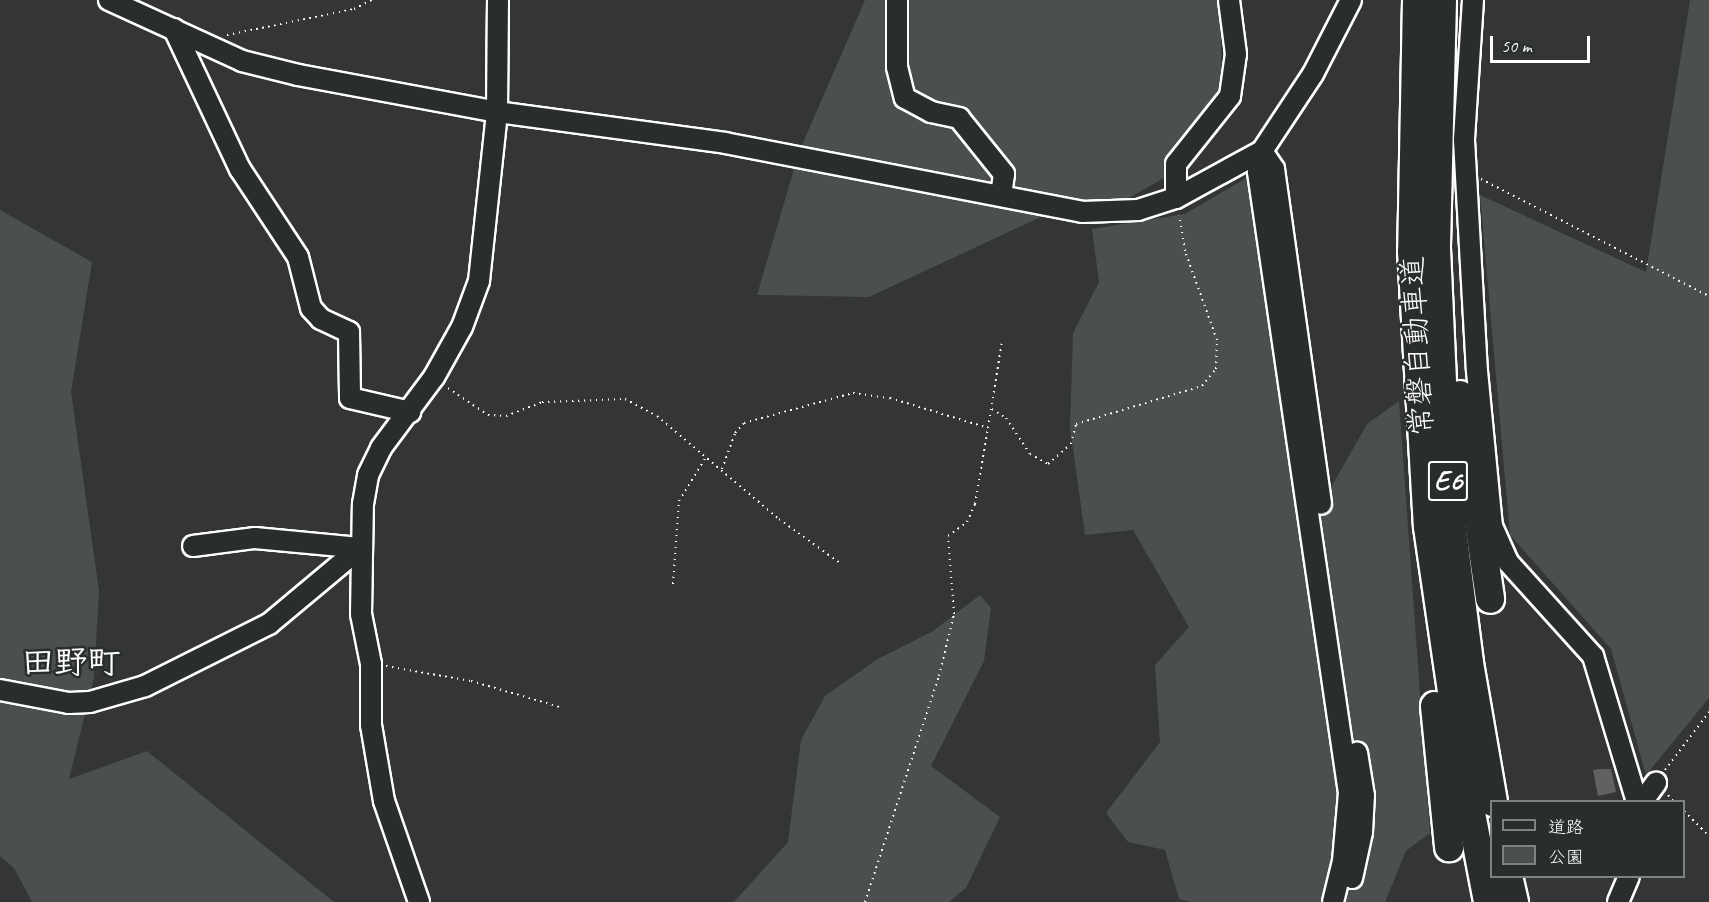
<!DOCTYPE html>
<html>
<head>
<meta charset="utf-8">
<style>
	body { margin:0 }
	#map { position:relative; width:1709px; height:902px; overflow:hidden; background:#333536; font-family:Caveat,"Klee One",sans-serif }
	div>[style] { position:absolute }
	.green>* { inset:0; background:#4c4f50 }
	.building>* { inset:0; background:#5f6162 }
	.path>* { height:2px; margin-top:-1px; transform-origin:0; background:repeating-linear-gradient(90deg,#fff 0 1.5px,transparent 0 6px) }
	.roads { filter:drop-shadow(2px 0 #fff) drop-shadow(-2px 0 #fff) drop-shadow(0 2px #fff) drop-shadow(0 -2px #fff) }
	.minor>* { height:20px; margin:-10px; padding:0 10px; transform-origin:10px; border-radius:10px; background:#2a2d2e }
	.highway>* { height:28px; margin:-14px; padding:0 14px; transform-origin:14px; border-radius:14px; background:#2a2d2e }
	span { translate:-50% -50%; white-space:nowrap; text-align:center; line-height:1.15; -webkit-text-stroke:5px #2a2d2e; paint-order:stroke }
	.shield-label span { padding:2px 4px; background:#2a2d2e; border:2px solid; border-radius:4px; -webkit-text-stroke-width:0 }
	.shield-label { font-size:28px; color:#fff; font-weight:700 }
	.street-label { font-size:30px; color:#fff }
	.quarter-label { font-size:33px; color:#fff; font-weight:700 }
	.legend { position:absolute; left:1490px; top:800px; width:195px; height:78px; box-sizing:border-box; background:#2a2d2e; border:2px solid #7f8182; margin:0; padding:8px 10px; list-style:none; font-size:18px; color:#fff }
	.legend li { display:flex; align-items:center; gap:12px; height:30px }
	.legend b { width:30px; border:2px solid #7f8182 }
	.scale { position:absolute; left:1490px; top:36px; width:100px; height:27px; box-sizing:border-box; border:3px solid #fff; border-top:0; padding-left:8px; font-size:18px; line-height:21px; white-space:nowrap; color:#fff; -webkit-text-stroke:4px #2a2d2e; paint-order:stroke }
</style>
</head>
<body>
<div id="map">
	<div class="green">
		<i style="clip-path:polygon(865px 0,1220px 0,1222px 91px,1166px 163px,1164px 178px,1129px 198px,1073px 202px,869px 297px,757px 295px,799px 152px)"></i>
		<i style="clip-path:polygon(1690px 0,1709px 0,1709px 698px,1646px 775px,1611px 649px,1510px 535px,1480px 195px,1646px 272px)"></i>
		<i style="clip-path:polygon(1248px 177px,1303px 500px,1329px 491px,1367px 424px,1399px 401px,1430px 833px,1406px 851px,1385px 902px,1191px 902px,1179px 899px,1165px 850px,1128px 842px,1106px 813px,1160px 742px,1155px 665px,1189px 627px,1133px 530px,1085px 535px,1070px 427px,1073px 333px,1099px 282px,1092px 229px,1185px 214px)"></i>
		<i style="clip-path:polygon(0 210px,92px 262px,71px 392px,99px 591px,94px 677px,69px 779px,147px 751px,334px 902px,32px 902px,14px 868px,0 856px)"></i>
		<i style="clip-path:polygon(980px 595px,991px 608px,984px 661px,931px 766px,1000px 817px,966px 888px,949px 902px,734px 902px,788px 842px,801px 740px,825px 696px,876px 660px,933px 631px)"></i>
	</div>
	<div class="building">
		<i style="clip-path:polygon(1599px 769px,1611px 769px,1616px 792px,1598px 796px,1593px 770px)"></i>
	</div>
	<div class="path">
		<i style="left:227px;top:35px;width:130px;rotate:-11.6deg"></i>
		<i style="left:354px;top:9px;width:20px;rotate:-27deg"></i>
		<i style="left:1481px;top:179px;width:256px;rotate:27.2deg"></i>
		<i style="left:448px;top:388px;width:48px;rotate:34deg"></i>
		<i style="left:488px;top:415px;width:18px;rotate:3deg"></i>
		<i style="left:506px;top:416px;width:39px;rotate:-21deg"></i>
		<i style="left:542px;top:402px;width:83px;rotate:-2.1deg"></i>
		<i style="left:625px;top:399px;width:36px;rotate:28deg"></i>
		<i style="left:657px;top:416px;width:160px;rotate:40.2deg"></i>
		<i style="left:779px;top:519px;width:75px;rotate:35.8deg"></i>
		<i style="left:992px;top:409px;width:17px;rotate:33deg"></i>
		<i style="left:1006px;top:418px;width:43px;rotate:56.3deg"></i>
		<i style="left:1030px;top:454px;width:21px;rotate:29deg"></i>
		<i style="left:1048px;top:464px;width:30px;rotate:-41deg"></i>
		<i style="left:1071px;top:444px;width:21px;rotate:-76deg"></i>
		<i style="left:1076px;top:424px;width:132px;rotate:-16.8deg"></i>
		<i style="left:1202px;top:386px;width:22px;rotate:-51deg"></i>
		<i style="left:1216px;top:369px;width:29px;rotate:-88deg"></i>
		<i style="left:1217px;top:340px;width:95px;rotate:-109.8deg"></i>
		<i style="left:1185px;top:251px;width:36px;rotate:-99deg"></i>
		<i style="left:722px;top:469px;width:38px;rotate:-70deg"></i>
		<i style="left:735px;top:433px;width:13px;rotate:-48deg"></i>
		<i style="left:744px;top:423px;width:113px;rotate:-15.4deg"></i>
		<i style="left:853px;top:393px;width:37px;rotate:8deg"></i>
		<i style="left:890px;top:398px;width:102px;rotate:17deg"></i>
		<i style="left:988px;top:428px;width:87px;rotate:-80.8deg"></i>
		<i style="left:673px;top:584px;width:83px;rotate:-85.9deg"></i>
		<i style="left:679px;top:501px;width:52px;rotate:-58.5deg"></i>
		<i style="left:386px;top:666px;width:86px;rotate:10deg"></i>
		<i style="left:471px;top:681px;width:93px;rotate:16.3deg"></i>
		<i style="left:1665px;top:770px;width:73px;rotate:-52.8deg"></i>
		<i style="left:1668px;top:795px;width:9px;rotate:49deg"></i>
		<i style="left:1684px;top:811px;width:35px;rotate:45deg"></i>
		<i style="left:865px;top:902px;width:238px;rotate:-71.9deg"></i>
		<i style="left:939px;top:676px;width:64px;rotate:-76.4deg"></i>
		<i style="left:954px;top:614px;width:78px;rotate:-94.4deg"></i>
		<i style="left:948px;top:536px;width:24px;rotate:-36deg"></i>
		<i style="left:967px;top:522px;width:20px;rotate:-66deg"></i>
		<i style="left:975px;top:504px;width:77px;rotate:-80.3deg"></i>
	</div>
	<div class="roads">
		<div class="minor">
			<i style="left:109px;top:0;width:146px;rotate:24.6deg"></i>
			<i style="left:242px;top:61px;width:58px;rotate:14deg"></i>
			<i style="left:298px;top:75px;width:202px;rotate:10.5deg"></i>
			<i style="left:497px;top:112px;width:230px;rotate:7.7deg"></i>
			<i style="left:725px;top:143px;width:364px;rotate:10.9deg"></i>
			<i style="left:1082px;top:212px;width:56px;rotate:-2deg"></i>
			<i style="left:1138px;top:210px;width:40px;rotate:-18deg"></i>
			<i style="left:1176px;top:198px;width:98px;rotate:-28.7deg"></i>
			<i style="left:897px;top:0;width:67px;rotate:90deg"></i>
			<i style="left:897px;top:67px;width:32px;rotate:76deg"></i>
			<i style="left:905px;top:98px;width:30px;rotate:28deg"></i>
			<i style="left:931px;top:112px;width:29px;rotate:12deg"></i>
			<i style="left:959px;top:118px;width:72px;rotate:51.2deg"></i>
			<i style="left:1004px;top:174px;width:21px;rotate:98deg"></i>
			<i style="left:1473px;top:0;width:140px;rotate:93.7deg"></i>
			<i style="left:1464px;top:140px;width:231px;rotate:86.8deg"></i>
			<i style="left:1477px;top:371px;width:156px;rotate:84.5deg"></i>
			<i style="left:1492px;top:526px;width:39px;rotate:66deg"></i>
			<i style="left:1508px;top:562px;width:127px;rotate:47.9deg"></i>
			<i style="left:1593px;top:656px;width:152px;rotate:73.2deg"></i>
			<i style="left:174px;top:29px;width:155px;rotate:64.8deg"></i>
			<i style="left:240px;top:169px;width:105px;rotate:56.6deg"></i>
			<i style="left:298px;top:257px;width:53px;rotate:75.7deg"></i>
			<i style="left:311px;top:308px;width:15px;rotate:48deg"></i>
			<i style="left:321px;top:319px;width:31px;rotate:25deg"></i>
			<i style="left:349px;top:332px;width:66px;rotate:89.1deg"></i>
			<i style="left:350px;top:398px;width:62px;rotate:13.1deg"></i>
			<i style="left:1262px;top:151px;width:22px;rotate:56deg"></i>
			<i style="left:1274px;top:169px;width:338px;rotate:82deg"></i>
			<i style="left:1176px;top:198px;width:34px;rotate:-90deg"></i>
			<i style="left:1176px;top:164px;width:87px;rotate:-51.5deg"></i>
			<i style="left:1230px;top:96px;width:42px;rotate:-81.9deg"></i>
			<i style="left:1236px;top:54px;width:54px;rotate:-97.4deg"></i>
			<i style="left:193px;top:546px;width:63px;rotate:-7.4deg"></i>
			<i style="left:255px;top:538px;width:105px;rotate:5.4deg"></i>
			<i style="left:0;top:690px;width:70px;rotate:10.7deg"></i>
			<i style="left:69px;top:703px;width:21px;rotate:-3deg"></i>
			<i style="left:90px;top:702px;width:57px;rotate:-16.2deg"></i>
			<i style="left:145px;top:686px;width:139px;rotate:-26.6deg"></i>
			<i style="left:269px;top:624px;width:119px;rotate:-39.9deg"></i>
			<i style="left:1642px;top:802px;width:24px;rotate:-54deg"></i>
			<i style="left:1352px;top:878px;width:47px;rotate:-77.7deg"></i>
			<i style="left:1362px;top:832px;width:36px;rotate:-87deg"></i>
			<i style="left:1364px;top:796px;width:44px;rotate:-99.2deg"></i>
			<i style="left:419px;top:902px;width:107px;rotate:-109.1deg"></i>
			<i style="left:384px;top:801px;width:77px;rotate:-99.7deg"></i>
			<i style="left:371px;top:725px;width:61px;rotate:-90deg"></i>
			<i style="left:371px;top:664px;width:51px;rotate:-101.3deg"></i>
			<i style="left:361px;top:614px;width:110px;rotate:-89deg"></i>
			<i style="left:363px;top:504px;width:29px;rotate:-80deg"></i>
			<i style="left:368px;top:475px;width:30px;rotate:-64deg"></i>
			<i style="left:381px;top:448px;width:89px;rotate:-53.3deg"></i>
			<i style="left:434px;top:377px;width:57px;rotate:-60.8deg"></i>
			<i style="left:462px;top:327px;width:49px;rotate:-69.7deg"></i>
			<i style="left:479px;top:281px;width:170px;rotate:-83.9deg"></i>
			<i style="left:497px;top:112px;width:112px;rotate:-89.5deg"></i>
			<i style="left:1333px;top:902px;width:42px;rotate:-76.3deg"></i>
			<i style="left:1343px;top:861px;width:68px;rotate:-85deg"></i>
			<i style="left:1349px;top:793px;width:628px;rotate:-98.34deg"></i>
			<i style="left:1258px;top:172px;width:21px;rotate:-79deg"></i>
			<i style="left:1262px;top:151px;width:92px;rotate:-56.5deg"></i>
			<i style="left:1313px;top:74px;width:83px;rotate:-62.8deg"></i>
			<i style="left:1618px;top:902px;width:28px;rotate:-67deg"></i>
		</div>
		<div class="highway">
			<i style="left:1417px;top:0;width:251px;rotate:91.1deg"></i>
			<i style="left:1412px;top:251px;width:276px;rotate:86.7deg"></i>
			<i style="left:1428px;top:527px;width:258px;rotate:81.7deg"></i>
			<i style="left:1465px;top:782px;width:122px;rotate:79.1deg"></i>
			<i style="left:1442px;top:0;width:249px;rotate:91.4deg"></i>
			<i style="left:1436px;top:249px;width:156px;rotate:87.4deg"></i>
			<i style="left:1443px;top:405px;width:117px;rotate:86.1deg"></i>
			<i style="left:1451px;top:522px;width:142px;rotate:82.7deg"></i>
			<i style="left:1469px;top:663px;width:141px;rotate:80.2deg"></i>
			<i style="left:1460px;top:395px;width:206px;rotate:81.6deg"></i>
			<i style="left:1435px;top:706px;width:142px;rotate:84.3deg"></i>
			<i style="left:1508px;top:876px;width:27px;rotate:77deg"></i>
		</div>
	</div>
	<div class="shield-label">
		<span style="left:1448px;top:481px">E6</span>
	</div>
	<div class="street-label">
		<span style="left:1417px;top:346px;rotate:-93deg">常磐自動車道</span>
	</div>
	<div class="quarter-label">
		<span style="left:71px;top:663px">田野町</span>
	</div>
	<ul class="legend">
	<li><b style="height:8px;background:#2a2d2e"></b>道路</li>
	<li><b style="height:16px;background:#4c4f50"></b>公園</li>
	</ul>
	<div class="scale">50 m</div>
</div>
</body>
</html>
